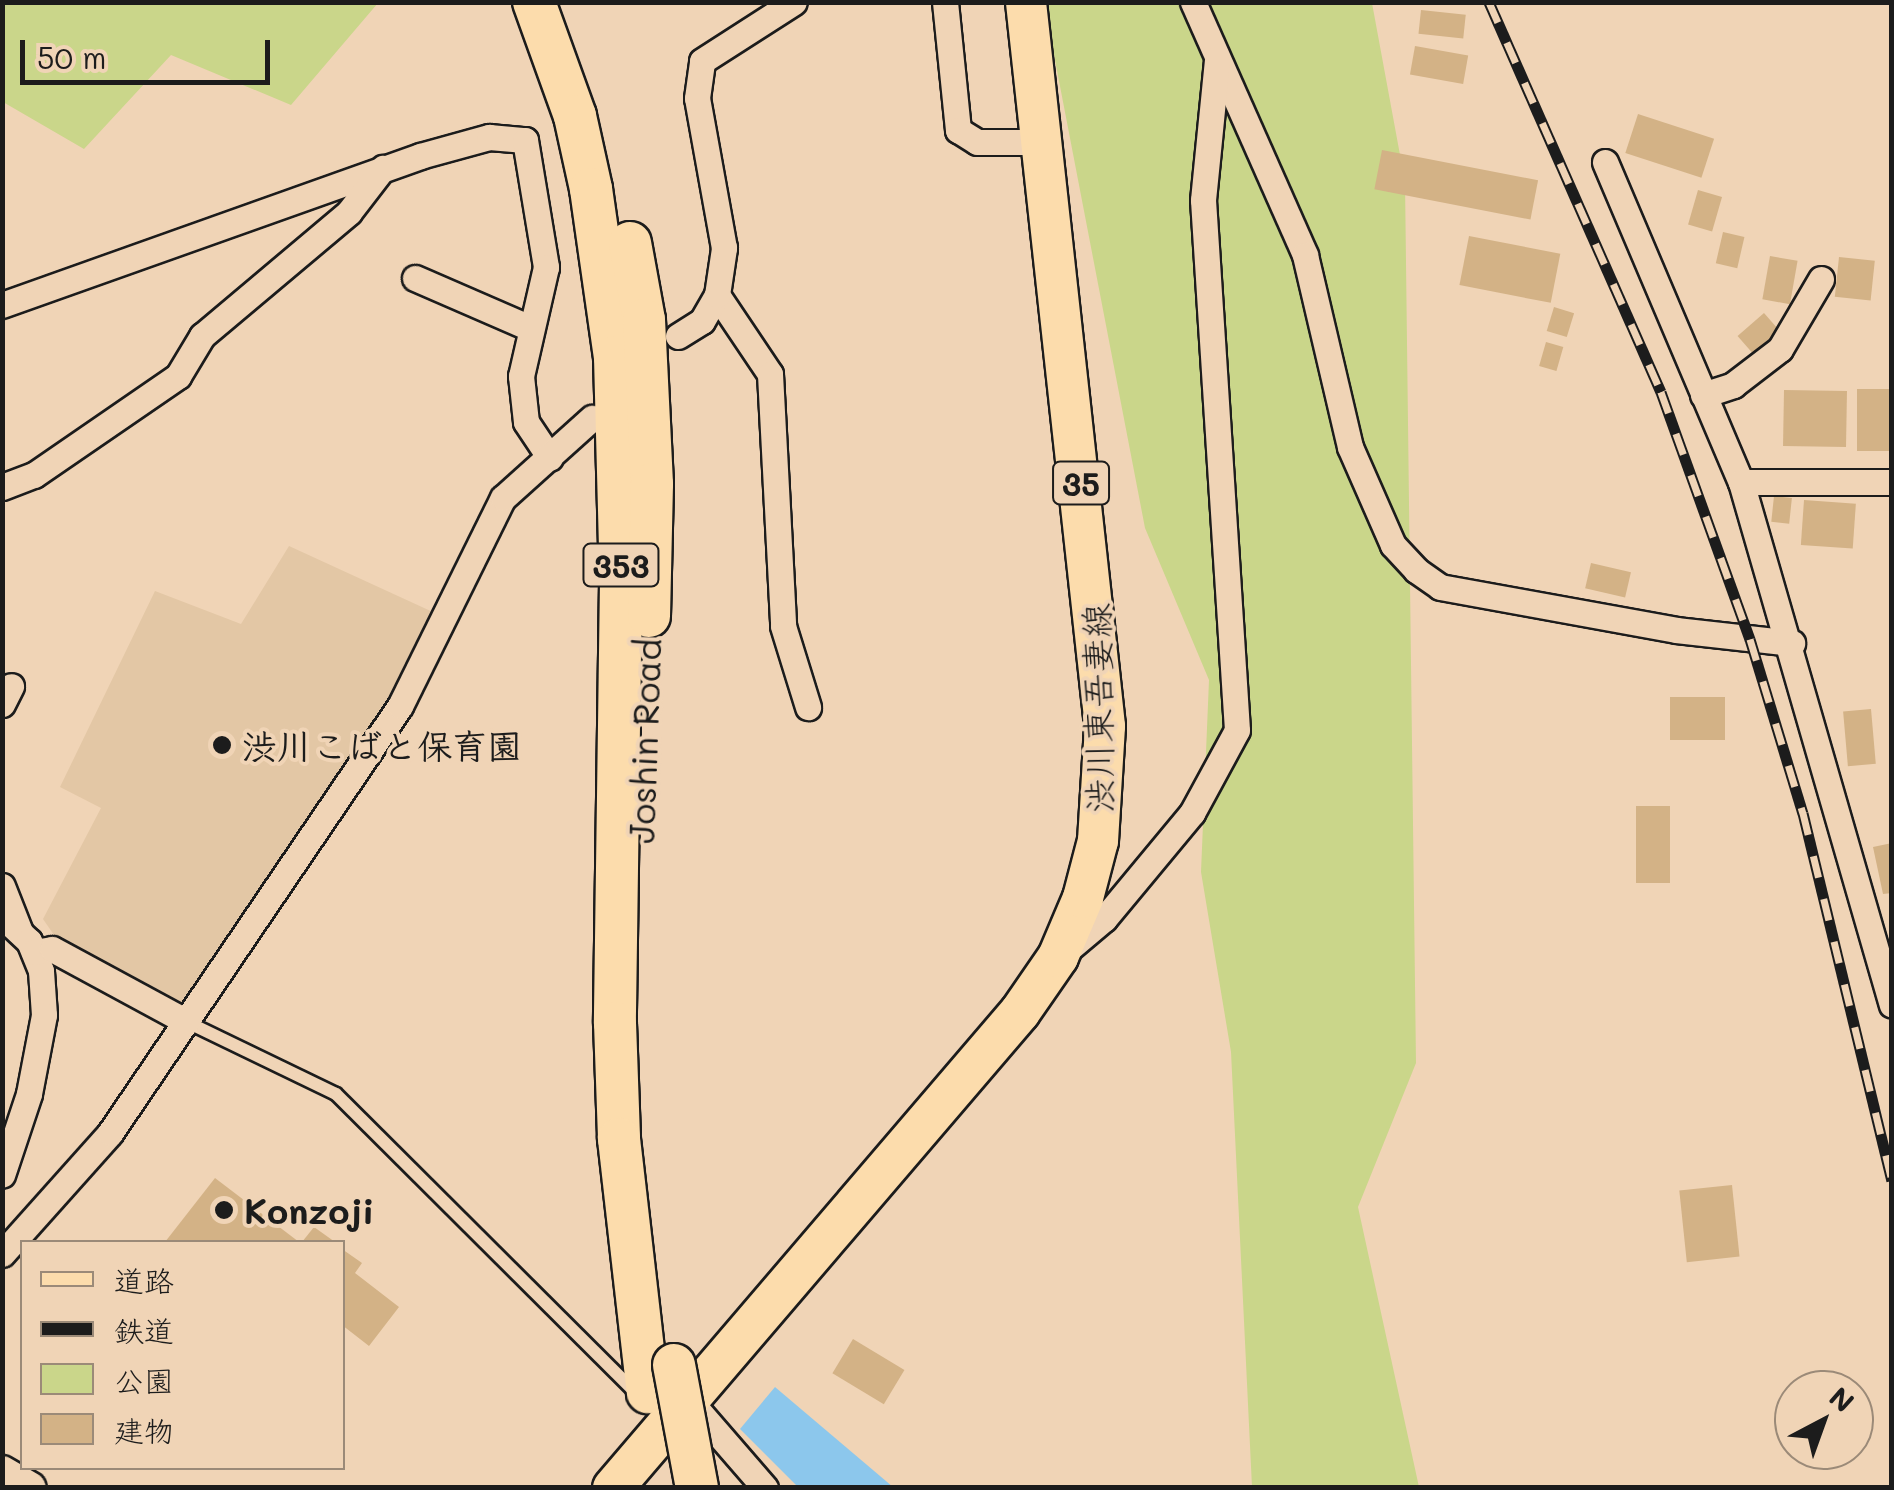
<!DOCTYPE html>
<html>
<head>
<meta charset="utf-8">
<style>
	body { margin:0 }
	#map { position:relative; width:1894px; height:1490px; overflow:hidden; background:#f0d4b6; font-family:Mali,"Klee One",sans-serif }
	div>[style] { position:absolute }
	.built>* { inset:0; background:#e3c7a5 }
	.green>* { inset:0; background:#cad68a }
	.water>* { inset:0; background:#8cc7ec }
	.building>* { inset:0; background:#d3b286; transform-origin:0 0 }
	.roads { filter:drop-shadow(2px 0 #1c1c1c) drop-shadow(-2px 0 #1c1c1c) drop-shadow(0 2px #1c1c1c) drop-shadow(0 -2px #1c1c1c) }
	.service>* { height:12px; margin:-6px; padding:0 6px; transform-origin:6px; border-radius:6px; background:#f0d4b6 }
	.minor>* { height:25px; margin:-12.5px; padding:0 12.5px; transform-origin:12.5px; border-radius:12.5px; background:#f0d4b6 }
	.tertiary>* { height:32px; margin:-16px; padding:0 16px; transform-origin:16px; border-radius:16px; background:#f0d4b6 }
	.primary>* { height:40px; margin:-20px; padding:0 20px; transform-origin:20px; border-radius:20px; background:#fcdcac }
	.trunk>* { height:42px; margin:-21px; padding:0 21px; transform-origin:21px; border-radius:21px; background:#fcdcac }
	.rail>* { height:11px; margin-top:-5.5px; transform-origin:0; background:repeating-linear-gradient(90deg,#f0d4b6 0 22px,#1c1c1c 0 44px); box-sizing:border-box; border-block:2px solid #1c1c1c }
	.bridges { filter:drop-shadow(2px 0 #1c1c1c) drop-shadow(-2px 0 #1c1c1c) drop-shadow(0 2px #1c1c1c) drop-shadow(0 -2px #1c1c1c) }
	.trunk-bridge>* { height:42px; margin:-21px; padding:0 21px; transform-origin:21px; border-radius:21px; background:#fcdcac }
	.dots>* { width:28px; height:28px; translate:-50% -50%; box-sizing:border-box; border:5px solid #f0d4b6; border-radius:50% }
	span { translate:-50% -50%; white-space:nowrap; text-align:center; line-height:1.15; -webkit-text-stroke:8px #f0d4b6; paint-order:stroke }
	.shield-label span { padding:2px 8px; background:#f0d4b6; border:2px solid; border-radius:8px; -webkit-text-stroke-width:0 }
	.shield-label { font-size:32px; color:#1c1c1c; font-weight:700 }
	.street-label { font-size:35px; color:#1c1c1c }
	.poi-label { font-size:35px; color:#1c1c1c; font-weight:700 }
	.left { translate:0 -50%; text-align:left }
	.frame { position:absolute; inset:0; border:5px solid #1c1c1c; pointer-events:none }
	.legend { position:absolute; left:20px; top:1240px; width:325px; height:230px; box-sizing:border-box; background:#f0d4b6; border:2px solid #9b8a78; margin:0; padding:12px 18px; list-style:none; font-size:30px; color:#1c1c1c }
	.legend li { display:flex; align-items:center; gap:20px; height:50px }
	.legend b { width:50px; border:2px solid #9b8a78 }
	.north { position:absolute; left:1774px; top:1370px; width:100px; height:100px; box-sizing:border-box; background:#f0d4b6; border:2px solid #9b8a78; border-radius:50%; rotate:41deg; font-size:28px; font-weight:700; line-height:40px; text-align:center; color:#1c1c1c }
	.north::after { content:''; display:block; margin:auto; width:35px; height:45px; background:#1c1c1c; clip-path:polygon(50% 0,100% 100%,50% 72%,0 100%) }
	.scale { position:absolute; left:20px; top:40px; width:250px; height:45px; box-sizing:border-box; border:5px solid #1c1c1c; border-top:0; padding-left:12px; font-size:30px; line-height:35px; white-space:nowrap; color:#1c1c1c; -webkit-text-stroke:8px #f0d4b6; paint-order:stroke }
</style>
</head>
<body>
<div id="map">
	<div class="built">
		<i style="clip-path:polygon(289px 546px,435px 613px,393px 703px,190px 1001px,179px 1005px,54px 935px,43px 919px,101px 808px,60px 787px,155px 591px,241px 624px)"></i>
	</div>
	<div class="green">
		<i style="clip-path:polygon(2px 3px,3px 2px,378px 3px,291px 105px,171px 55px,84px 149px,3px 102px)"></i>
		<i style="clip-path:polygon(1044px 3px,1372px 3px,1405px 182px,1416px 1063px,1358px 1207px,1419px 1487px,1252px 1487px,1231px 1052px,1201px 872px,1209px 680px,1145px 528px)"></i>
	</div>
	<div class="water">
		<i style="clip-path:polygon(775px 1387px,893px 1487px,798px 1487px,740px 1429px)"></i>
	</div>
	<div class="building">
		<i style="left:1421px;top:10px;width:45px;height:24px;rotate:6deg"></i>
		<i style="left:1415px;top:46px;width:54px;height:29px;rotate:10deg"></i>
		<i style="left:1638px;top:114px;width:80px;height:41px;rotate:18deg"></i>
		<i style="left:1382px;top:150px;width:159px;height:40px;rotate:11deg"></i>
		<i style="left:1698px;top:190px;width:25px;height:36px;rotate:16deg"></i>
		<i style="left:1723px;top:232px;width:22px;height:32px;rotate:13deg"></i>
		<i style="left:1469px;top:236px;width:93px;height:50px;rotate:11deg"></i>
		<i style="left:1770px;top:256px;width:28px;height:44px;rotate:10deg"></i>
		<i style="left:1839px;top:257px;width:36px;height:40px;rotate:6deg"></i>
		<i style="left:1554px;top:307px;width:21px;height:25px;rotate:17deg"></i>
		<i style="left:1764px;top:313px;width:23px;height:35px;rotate:49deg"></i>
		<i style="left:1546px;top:342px;width:18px;height:25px;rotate:16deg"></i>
		<i style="left:1857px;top:389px;width:35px;height:62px"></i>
		<i style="left:1784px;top:390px;width:63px;height:56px;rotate:1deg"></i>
		<i style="left:1774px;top:496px;width:18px;height:26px;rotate:6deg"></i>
		<i style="left:1804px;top:500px;width:52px;height:45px;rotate:4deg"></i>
		<i style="left:1591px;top:563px;width:41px;height:26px;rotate:13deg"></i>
		<i style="left:1670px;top:697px;width:55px;height:43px"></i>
		<i style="left:1871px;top:709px;width:55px;height:28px;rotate:85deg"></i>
		<i style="left:1636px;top:806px;width:34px;height:77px"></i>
		<i style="clip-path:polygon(1892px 843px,1892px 893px,1883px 894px,1873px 847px)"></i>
		<i style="clip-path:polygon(215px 1178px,299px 1242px,165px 1242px)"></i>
		<i style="left:1732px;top:1185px;width:72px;height:53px;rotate:84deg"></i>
		<i style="clip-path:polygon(314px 1227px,335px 1242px,302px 1242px)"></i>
		<i style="clip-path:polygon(342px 1249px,362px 1263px,355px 1273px,399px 1307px,369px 1346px,342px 1325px)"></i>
		<i style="left:853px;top:1339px;width:60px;height:40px;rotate:31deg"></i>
	</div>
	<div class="roads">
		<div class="service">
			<i style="left:187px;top:1022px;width:165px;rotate:25.8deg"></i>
			<i style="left:336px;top:1094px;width:422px;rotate:44.9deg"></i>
		</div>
		<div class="minor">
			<i style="left:945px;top:2px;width:129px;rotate:84.2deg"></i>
			<i style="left:958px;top:130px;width:22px;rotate:32deg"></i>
			<i style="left:977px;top:142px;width:62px"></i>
			<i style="left:1193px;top:2px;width:277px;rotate:66.1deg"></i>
			<i style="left:1305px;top:255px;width:197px;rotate:76.8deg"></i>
			<i style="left:1350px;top:447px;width:107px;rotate:66.3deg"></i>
			<i style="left:1393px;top:545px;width:34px;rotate:47deg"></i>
			<i style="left:1416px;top:570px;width:29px;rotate:35deg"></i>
			<i style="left:1440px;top:587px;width:240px;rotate:10.3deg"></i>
			<i style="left:1676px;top:630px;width:117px;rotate:6.4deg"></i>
			<i style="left:1605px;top:162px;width:348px;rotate:67deg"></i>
			<i style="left:1741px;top:482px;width:544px;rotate:73.9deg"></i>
			<i style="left:415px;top:278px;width:125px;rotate:23.5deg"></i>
			<i style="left:717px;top:295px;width:95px;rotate:56.1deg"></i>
			<i style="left:770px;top:374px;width:252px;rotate:87deg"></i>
			<i style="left:783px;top:626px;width:85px;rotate:72.8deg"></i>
			<i style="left:2px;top:305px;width:444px;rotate:-19.6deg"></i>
			<i style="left:420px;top:156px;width:72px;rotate:-15.4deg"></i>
			<i style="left:489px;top:137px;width:36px;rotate:5deg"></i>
			<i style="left:525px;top:140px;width:129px;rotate:80.6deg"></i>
			<i style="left:546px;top:267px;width:112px;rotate:102.9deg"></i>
			<i style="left:521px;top:376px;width:46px;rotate:83.8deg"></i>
			<i style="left:526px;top:422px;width:43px;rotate:56.3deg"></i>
			<i style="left:678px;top:336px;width:28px;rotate:-32deg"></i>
			<i style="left:702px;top:321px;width:30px;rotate:-60deg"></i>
			<i style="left:717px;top:295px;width:48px;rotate:-81.5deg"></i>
			<i style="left:724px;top:248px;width:152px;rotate:-100.2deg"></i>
			<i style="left:697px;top:98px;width:37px;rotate:-82deg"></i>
			<i style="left:702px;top:61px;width:109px;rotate:-32.7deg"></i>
			<i style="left:1703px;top:395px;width:32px;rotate:-18deg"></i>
			<i style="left:1733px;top:385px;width:59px;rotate:-37.5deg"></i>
			<i style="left:1780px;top:349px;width:81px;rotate:-59.6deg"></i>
			<i style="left:1741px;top:482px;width:151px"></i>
			<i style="left:2px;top:487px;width:34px;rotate:-21deg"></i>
			<i style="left:34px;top:475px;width:175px;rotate:-34.5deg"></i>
			<i style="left:178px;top:376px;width:47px;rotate:-59deg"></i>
			<i style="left:202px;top:336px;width:192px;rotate:-40.1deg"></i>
			<i style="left:349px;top:212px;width:56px;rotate:-52.3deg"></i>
			<i style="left:2px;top:704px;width:20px;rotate:-63deg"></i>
			<i style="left:2px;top:886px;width:49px;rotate:68.6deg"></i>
			<i style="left:2px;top:916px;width:37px;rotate:43deg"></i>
			<i style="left:29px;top:941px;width:32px;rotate:68deg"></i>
			<i style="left:41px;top:971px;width:44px;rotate:86.1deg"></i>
			<i style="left:44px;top:1015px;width:80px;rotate:100.8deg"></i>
			<i style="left:29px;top:1094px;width:85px;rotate:108.4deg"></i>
			<i style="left:1066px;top:951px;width:50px;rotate:-40.1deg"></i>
			<i style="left:1104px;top:919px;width:138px;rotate:-50.3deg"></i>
			<i style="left:1192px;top:813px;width:94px;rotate:-61.5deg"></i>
			<i style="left:1237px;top:730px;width:531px;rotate:-93.67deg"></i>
			<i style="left:1203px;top:200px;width:142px;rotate:-84.3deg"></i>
			<i style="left:34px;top:952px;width:18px;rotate:-9deg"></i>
			<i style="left:52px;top:949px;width:153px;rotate:28.4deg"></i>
			<i style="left:2px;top:1254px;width:162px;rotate:-48.2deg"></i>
			<i style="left:110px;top:1133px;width:516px;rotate:-55.82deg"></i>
			<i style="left:400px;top:706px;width:232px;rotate:-63.7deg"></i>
			<i style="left:503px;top:498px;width:120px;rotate:-42deg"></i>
			<i style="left:688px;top:1399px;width:118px;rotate:49.1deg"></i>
		</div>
		<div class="tertiary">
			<i style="left:2px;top:1472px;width:32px;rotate:30deg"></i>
		</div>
		<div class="primary">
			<i style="left:613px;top:1488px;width:626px;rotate:-49.47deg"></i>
			<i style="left:1020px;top:1012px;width:67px;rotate:-55.4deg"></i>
			<i style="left:1058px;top:957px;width:64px;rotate:-67deg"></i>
			<i style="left:1083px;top:898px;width:59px;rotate:-75.3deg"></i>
			<i style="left:1098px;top:841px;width:115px;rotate:-86.5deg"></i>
			<i style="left:1105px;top:726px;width:728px;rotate:-96.23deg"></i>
		</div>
		<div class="trunk">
			<i style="left:534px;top:2px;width:121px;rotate:70.2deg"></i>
			<i style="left:575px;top:116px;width:75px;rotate:77.6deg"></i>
			<i style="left:591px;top:189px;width:170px;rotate:81.9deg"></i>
			<i style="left:615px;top:357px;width:225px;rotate:88.5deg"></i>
			<i style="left:621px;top:582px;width:441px;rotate:90.8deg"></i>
			<i style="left:615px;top:1023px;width:116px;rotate:88deg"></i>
			<i style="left:619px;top:1139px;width:255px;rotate:83.5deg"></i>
			<i style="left:630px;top:243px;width:78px;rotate:79.7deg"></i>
			<i style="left:644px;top:320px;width:164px;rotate:87.2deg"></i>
			<i style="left:652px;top:484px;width:132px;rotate:91.3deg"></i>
		</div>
	</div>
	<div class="rail">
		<i style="left:1489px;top:2px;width:426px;rotate:66.2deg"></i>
		<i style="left:1661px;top:392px;width:263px;rotate:70.2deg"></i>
		<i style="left:1750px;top:639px;width:182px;rotate:73.1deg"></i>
		<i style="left:1803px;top:813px;width:378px;rotate:76.4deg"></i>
	</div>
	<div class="bridges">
		<div class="trunk-bridge">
			<i style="left:674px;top:1365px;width:125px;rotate:79.4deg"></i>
		</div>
	</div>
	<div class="dots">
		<i style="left:222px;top:745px;background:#1c1c1c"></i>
		<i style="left:224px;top:1210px;background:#1c1c1c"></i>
	</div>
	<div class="shield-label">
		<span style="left:1081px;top:483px">35</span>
		<span style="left:621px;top:565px">353</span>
	</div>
	<div class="street-label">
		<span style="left:1097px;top:708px;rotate:-91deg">渋川東吾妻線</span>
		<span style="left:644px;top:741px;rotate:-88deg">Joshin Road</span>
	</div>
	<div class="poi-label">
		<span class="left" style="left:242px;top:745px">渋川こばと保育園</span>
		<span class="left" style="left:244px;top:1210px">Konzoji</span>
	</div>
	<div class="frame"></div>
	<ul class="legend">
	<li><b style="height:12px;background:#fcdcac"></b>道路</li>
	<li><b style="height:12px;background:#1c1c1c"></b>鉄道</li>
	<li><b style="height:28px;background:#cad68a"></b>公園</li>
	<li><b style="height:28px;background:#d3b286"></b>建物</li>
	</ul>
	<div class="north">N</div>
	<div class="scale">50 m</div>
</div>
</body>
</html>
